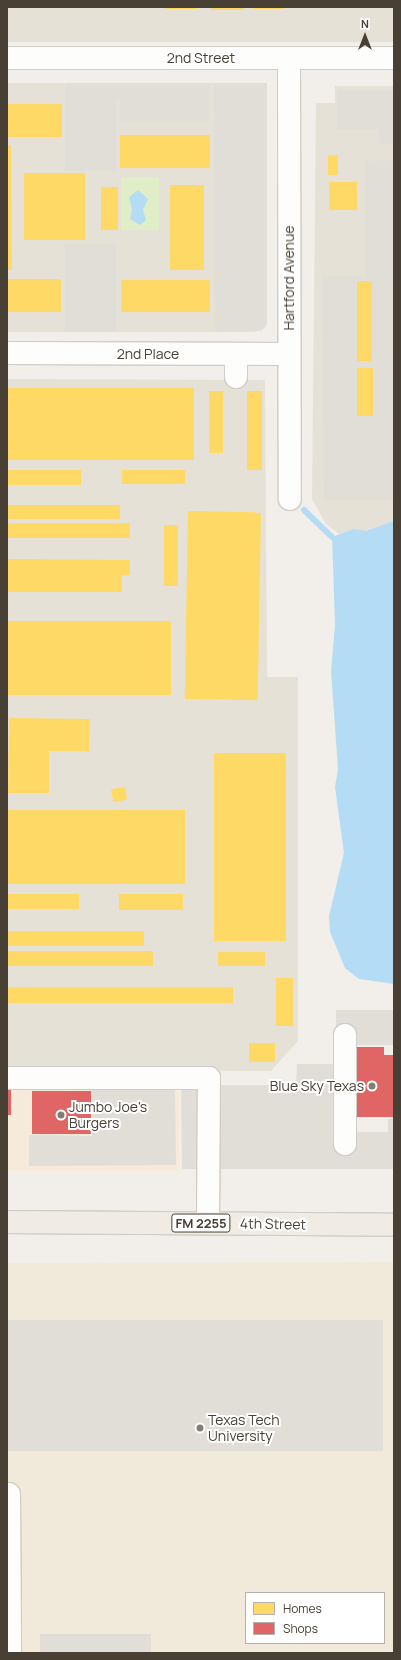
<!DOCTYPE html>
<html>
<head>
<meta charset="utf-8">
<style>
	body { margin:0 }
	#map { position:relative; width:401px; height:1660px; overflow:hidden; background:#f2efea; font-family:Manrope,sans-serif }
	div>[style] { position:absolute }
	.residential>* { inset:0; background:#e6e1d6; transform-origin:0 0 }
	.commercial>* { inset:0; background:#f6eadb; transform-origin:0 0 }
	.education>* { inset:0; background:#f1eadb }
	.green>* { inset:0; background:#dfeec6; transform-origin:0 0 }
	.parking>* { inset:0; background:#e1ded8; transform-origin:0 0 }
	.water>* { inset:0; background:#b4dcf4 }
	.homes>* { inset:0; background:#ffd966; transform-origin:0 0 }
	.shops>* { inset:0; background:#e06666; transform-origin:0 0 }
	.stream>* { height:6px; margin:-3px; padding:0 3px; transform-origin:3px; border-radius:3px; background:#b4dcf4 }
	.roads { filter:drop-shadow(1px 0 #d0ccc7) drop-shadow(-1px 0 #d0ccc7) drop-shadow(0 1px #d0ccc7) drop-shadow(0 -1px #d0ccc7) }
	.minor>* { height:22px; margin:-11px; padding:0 11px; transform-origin:11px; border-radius:11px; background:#fdfdfc }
	.major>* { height:22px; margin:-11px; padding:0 11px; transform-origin:11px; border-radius:11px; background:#f1ece3 }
	.dots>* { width:11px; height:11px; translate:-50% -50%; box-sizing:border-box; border:2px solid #fff; border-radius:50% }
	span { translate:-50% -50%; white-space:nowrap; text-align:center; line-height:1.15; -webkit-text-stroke:4px #fff; paint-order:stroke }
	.shield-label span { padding:1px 3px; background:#fff; border:1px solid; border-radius:3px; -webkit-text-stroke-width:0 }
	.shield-label { font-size:13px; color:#484034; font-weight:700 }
	.street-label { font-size:14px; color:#484034 }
	.poi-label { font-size:14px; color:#484034 }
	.right { translate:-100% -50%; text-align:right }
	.left { translate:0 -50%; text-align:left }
	.frame { position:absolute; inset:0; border:8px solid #484034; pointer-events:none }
	.legend { position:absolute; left:245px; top:1592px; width:140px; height:52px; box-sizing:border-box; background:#fff; border:1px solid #b6b3ae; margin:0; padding:5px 7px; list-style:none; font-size:12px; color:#484034 }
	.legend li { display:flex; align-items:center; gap:8px; height:20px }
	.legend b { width:20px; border:1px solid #b6b3ae }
	.north { position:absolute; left:345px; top:16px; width:40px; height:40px; -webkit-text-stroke:3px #fff; paint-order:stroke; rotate:0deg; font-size:11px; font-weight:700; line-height:16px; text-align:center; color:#484034 }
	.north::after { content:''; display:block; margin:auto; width:14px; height:18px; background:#484034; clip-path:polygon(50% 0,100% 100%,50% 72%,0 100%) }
</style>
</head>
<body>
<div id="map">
	<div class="residential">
		<i style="left:7px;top:7px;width:387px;height:35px"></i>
		<i style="clip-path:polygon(7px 83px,267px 83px,265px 328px,255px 332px,7px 332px)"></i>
		<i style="clip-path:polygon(335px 86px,394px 86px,394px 521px,366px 531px,339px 534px,326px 524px,312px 499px,316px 103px,335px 103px)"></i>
		<i style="clip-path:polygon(7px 379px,265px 380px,267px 677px,298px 677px,298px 1041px,271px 1071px,7px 1070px)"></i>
	</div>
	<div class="commercial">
		<i style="left:7px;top:1082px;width:172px;height:89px"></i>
	</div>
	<div class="education">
		<i style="clip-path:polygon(evenodd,394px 1262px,394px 1653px,7px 1653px,7px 1263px,394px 1262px,246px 1593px,384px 1593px,384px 1643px,246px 1643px,246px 1593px)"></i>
	</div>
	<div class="green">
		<i style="left:121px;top:177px;width:38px;height:53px"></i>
	</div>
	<div class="parking">
		<i style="clip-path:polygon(65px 83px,209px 83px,209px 122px,120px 122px,120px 100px,116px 100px,116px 171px,65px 171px)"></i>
		<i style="clip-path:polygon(214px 83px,267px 83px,267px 324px,261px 331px,215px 332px)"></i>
		<i style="clip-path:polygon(337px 91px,394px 91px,394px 144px,380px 144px,379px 129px,337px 129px)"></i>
		<i style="clip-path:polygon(394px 160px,394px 500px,324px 500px,322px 276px,366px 276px,365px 161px)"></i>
		<i style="left:65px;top:244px;width:51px;height:88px"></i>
		<i style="left:336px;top:1010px;width:58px;height:35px"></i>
		<i style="clip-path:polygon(297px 1064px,335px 1064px,335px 1132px,388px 1132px,388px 1119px,394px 1119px,394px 1169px,182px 1169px,181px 1085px,296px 1085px)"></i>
		<i style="clip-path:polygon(91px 1085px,175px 1086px,176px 1165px,29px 1166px,29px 1135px,92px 1136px)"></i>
		<i style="left:383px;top:1320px;width:131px;height:376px;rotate:90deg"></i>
		<i style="left:40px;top:1634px;width:111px;height:19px"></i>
	</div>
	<div class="water">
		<i style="clip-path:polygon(138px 190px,148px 199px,143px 210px,146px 220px,140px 225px,130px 219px,132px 210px,129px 197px)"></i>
		<i style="clip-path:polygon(394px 521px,394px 984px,359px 979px,345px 968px,330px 932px,329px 916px,344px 853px,335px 787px,338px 769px,331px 671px,335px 625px,332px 537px,354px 529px,366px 531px)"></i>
	</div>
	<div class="homes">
		<i style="left:165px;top:7px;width:32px;height:2px"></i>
		<i style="left:211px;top:7px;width:33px;height:3px"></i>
		<i style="left:254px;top:7px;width:30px;height:2px"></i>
		<i style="left:7px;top:104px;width:55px;height:33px"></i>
		<i style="left:120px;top:135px;width:90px;height:33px"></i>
		<i style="clip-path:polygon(7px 145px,11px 145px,12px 270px,7px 270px)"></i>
		<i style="left:328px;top:155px;width:10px;height:20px"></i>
		<i style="left:24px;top:173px;width:61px;height:67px"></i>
		<i style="left:329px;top:182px;width:28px;height:28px"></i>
		<i style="left:170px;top:185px;width:34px;height:85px"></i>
		<i style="left:101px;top:187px;width:17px;height:43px"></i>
		<i style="left:7px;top:279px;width:54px;height:33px"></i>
		<i style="left:121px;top:280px;width:89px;height:32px"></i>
		<i style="left:357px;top:281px;width:15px;height:80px"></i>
		<i style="left:357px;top:368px;width:16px;height:48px"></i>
		<i style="left:7px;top:388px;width:187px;height:72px"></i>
		<i style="left:209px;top:391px;width:14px;height:62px"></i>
		<i style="left:247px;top:391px;width:15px;height:79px"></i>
		<i style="left:7px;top:470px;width:74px;height:15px"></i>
		<i style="left:122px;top:470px;width:63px;height:14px"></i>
		<i style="left:7px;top:505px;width:113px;height:14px"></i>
		<i style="left:188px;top:511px;width:73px;height:188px;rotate:1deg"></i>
		<i style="left:7px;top:523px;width:123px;height:15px"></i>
		<i style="left:164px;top:525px;width:14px;height:61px"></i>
		<i style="clip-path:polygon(7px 559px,130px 560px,130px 575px,122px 575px,122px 592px,7px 592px)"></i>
		<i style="left:7px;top:621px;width:164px;height:74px"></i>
		<i style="clip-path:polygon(9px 718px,90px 719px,89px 751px,49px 751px,49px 793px,8px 793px)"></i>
		<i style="left:214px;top:753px;width:72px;height:188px"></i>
		<i style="left:125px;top:787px;width:13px;height:14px;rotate:81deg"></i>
		<i style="left:7px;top:810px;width:178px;height:74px"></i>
		<i style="left:7px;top:894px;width:72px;height:15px"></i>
		<i style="left:119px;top:894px;width:64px;height:16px"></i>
		<i style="left:7px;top:931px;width:137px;height:15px"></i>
		<i style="left:7px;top:951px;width:146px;height:15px"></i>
		<i style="left:218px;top:952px;width:47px;height:14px"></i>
		<i style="left:276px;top:978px;width:17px;height:48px"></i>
		<i style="left:7px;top:987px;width:226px;height:16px"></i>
		<i style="left:249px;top:1043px;width:26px;height:19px"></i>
	</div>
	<div class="shops">
		<i style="clip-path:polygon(350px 1047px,384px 1047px,384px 1055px,394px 1055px,394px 1117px,350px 1117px)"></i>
		<i style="left:7px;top:1089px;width:4px;height:26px"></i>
		<i style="left:32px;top:1091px;width:59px;height:43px"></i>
	</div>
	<div class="stream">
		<i style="left:304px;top:510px;width:39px;rotate:44deg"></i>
	</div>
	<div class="roads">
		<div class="minor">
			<i style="left:7px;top:58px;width:387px"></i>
			<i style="left:289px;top:58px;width:441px;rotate:89.9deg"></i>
			<i style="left:7px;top:353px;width:282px;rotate:0.2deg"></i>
			<i style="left:236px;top:377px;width:23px;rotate:-90deg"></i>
			<i style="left:345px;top:1035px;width:109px;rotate:90deg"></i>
			<i style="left:7px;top:1078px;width:202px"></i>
			<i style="left:209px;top:1078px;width:145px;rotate:90.4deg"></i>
			<i style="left:9px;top:1494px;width:159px;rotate:89.6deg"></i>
		</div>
		<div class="major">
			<i style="left:7px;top:1222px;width:387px;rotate:0.4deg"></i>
		</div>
	</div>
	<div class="dots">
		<i style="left:372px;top:1086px;background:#847d74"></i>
		<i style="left:61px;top:1115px;background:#847d74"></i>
		<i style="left:200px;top:1428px;background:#847d74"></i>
	</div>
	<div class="shield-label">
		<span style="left:201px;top:1223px">FM 2255</span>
	</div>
	<div class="street-label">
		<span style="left:201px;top:58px">2nd Street</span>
		<span style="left:289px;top:278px;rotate:-90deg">Hartford Avenue</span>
		<span style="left:148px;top:354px">2nd Place</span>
		<span style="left:273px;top:1224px;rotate:1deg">4th Street</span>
	</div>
	<div class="poi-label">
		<span class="right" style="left:364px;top:1086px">Blue Sky Texas</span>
		<span class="left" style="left:69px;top:1115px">Jumbo Joe's<br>Burgers</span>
		<span class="left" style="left:208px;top:1428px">Texas Tech<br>University</span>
	</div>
	<div class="frame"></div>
	<ul class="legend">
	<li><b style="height:11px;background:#ffd966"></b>Homes</li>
	<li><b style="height:11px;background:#e06666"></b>Shops</li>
	</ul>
	<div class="north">N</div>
</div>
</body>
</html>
